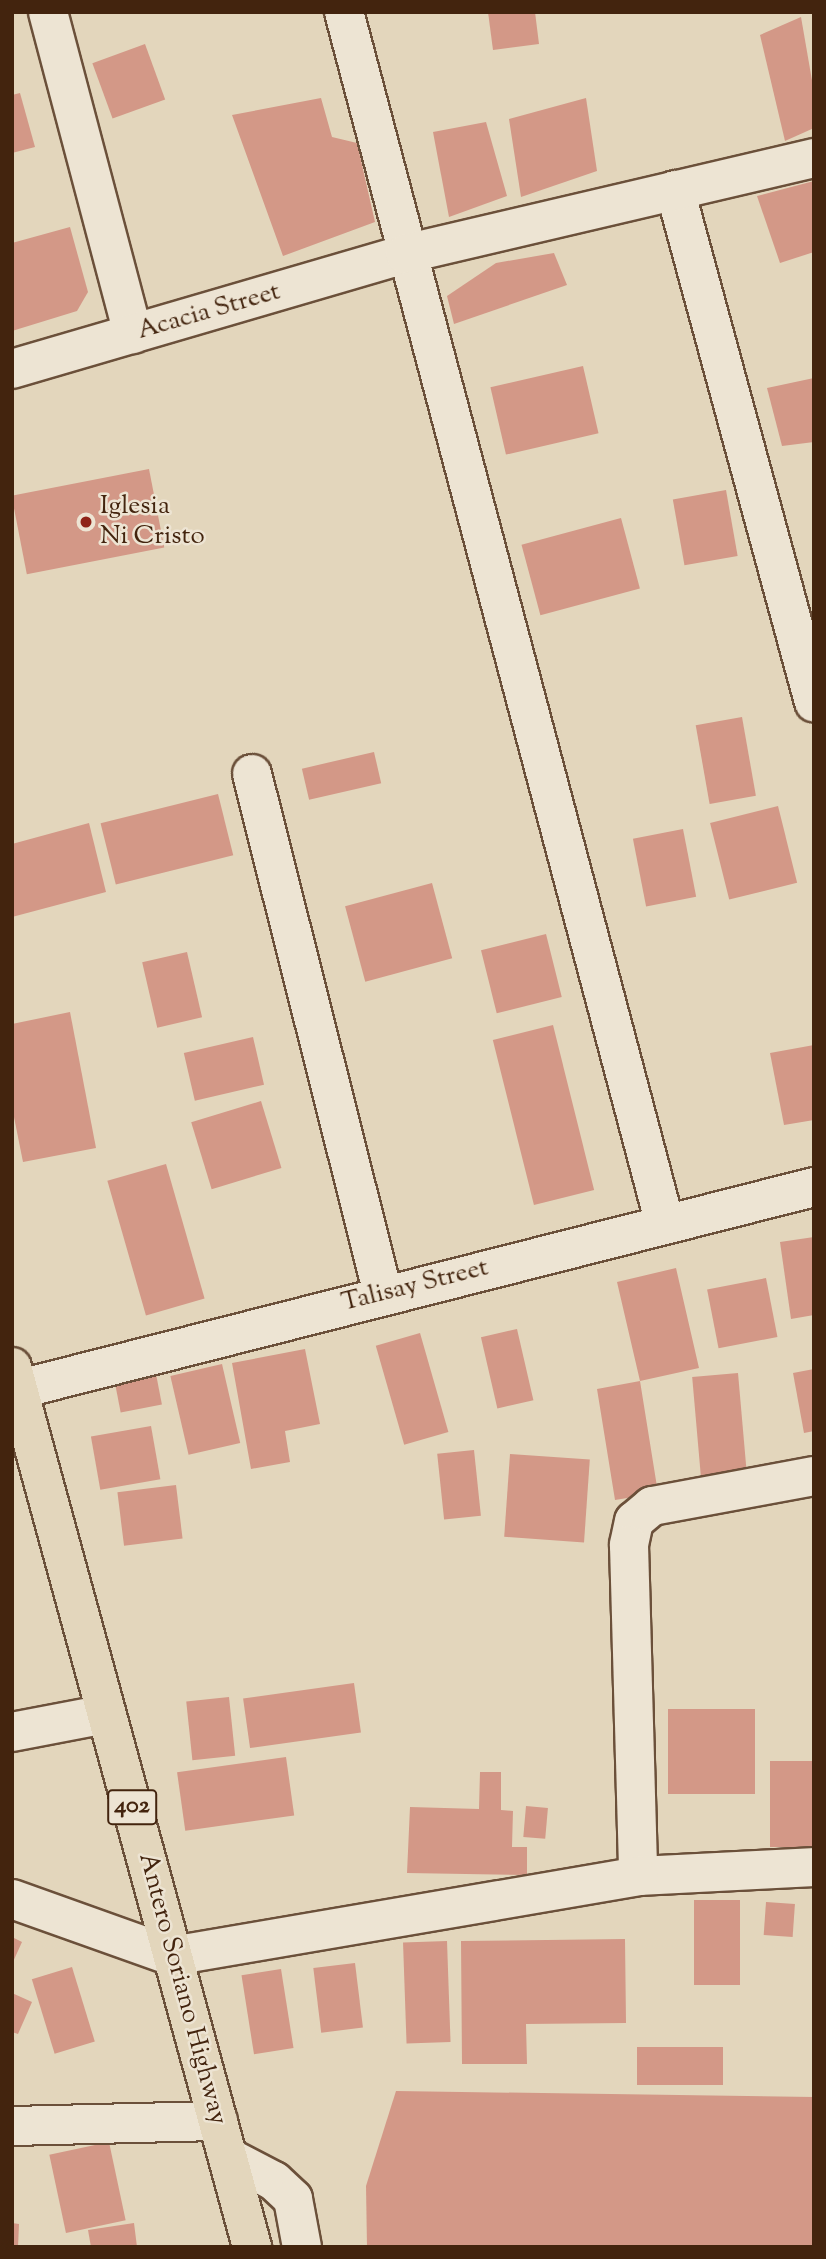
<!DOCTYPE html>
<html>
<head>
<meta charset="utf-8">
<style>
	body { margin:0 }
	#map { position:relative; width:826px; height:2259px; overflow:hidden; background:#e3d6bc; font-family:"Sorts Mill Goudy",serif }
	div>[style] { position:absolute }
	.building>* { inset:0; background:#d39887; transform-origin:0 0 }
	.roads { filter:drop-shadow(2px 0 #6b503a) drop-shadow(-2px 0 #6b503a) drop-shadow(0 2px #6b503a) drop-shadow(0 -2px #6b503a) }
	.minor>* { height:38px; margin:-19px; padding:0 19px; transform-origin:19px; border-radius:19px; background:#ede4d3 }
	.major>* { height:38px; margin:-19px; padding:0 19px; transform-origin:19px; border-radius:19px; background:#e3d6bc }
	.dots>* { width:19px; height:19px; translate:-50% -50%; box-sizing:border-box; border:4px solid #ede4d3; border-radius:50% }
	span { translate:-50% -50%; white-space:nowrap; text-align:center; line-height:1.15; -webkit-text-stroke:5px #ede4d3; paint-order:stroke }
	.shield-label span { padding:2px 5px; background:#ede4d3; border:2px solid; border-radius:5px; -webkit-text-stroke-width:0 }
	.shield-label { font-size:24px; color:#43240e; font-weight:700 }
	.street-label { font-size:26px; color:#43240e }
	.poi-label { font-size:26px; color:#43240e }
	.left { translate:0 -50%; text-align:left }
	.frame { position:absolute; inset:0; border:14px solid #43240e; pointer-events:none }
</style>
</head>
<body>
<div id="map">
	<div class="building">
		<i style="clip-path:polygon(488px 12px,535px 12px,539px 44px,493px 50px)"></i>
		<i style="clip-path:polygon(801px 17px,814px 92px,814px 128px,785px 141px,760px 35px)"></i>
		<i style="left:145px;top:44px;width:59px;height:56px;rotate:70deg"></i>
		<i style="clip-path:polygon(20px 93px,35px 147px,12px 153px,12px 95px)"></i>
		<i style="clip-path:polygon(321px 98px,332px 137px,357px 143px,375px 222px,283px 256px,232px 115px)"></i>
		<i style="clip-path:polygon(586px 98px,597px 171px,521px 197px,509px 119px)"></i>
		<i style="clip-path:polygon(486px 122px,507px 196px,449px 217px,433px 132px)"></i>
		<i style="clip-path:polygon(814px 181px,814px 252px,780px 263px,757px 196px)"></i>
		<i style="clip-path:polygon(70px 227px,88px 292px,77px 311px,12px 331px,12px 243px)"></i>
		<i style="clip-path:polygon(554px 253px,567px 285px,454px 324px,447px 296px,496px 263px)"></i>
		<i style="left:583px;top:366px;width:69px;height:95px;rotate:77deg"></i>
		<i style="clip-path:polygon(814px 378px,814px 442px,782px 446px,767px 388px)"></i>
		<i style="left:149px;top:469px;width:80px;height:140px;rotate:79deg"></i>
		<i style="left:726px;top:490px;width:67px;height:54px;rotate:80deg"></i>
		<i style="left:621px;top:518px;width:73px;height:103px;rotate:75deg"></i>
		<i style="left:742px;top:717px;width:80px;height:47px;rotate:80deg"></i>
		<i style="left:374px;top:752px;width:32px;height:74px;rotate:77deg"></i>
		<i style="left:218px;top:794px;width:63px;height:121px;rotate:76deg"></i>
		<i style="left:778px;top:806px;width:79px;height:70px;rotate:76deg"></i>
		<i style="clip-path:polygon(89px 823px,106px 892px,12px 917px,12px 844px)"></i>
		<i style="left:683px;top:829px;width:69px;height:51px;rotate:79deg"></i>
		<i style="left:432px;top:883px;width:78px;height:90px;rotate:75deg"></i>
		<i style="left:546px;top:934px;width:65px;height:67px;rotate:76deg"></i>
		<i style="left:187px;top:952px;width:67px;height:46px;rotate:77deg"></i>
		<i style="clip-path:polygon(70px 1012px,96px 1148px,23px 1162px,12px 1107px,12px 1024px)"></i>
		<i style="left:553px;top:1025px;width:170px;height:62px;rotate:76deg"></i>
		<i style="left:253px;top:1037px;width:49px;height:71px;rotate:77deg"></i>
		<i style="clip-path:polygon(814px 1045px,814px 1120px,784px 1125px,770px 1053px)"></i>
		<i style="left:261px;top:1101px;width:70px;height:73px;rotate:73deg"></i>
		<i style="left:166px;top:1164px;width:140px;height:61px;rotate:74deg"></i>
		<i style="clip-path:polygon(814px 1237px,814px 1315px,791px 1319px,780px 1242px)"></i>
		<i style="clip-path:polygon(676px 1268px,699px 1368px,640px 1381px,658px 1493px,615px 1500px,597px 1389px,640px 1381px,617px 1282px)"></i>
		<i style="left:766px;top:1278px;width:60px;height:60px;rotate:79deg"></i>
		<i style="left:517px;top:1329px;width:73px;height:37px;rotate:77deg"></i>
		<i style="left:420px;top:1333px;width:103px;height:46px;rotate:74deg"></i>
		<i style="clip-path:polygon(305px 1349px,320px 1424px,285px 1431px,290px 1462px,251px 1469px,232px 1363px)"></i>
		<i style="left:222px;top:1364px;width:81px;height:53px;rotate:77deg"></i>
		<i style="clip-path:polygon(814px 1369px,814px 1431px,804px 1433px,793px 1373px)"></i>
		<i style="left:738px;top:1373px;width:111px;height:46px;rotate:85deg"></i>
		<i style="left:156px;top:1374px;width:31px;height:42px;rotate:79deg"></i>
		<i style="left:151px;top:1426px;width:54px;height:61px;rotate:80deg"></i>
		<i style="left:474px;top:1450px;width:66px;height:37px;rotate:84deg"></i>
		<i style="left:510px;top:1454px;width:80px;height:83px;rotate:4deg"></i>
		<i style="left:176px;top:1485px;width:54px;height:59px;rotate:83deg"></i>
		<i style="left:354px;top:1683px;width:50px;height:112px;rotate:82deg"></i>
		<i style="left:229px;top:1697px;width:59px;height:43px;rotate:84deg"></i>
		<i style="left:755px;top:1709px;width:85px;height:87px;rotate:90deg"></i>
		<i style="left:286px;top:1757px;width:59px;height:110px;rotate:82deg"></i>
		<i style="left:814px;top:1761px;width:86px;height:44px;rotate:90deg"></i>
		<i style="clip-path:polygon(480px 1772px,501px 1772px,501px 1810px,513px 1811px,512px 1847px,527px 1847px,527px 1875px,407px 1873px,410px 1807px,479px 1809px)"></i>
		<i style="left:526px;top:1806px;width:22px;height:31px;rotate:5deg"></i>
		<i style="left:694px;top:1900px;width:46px;height:85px"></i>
		<i style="left:766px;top:1902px;width:29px;height:33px;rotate:4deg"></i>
		<i style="clip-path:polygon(12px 1937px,22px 1942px,12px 1964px)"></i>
		<i style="clip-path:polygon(625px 1939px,626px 2023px,526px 2024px,527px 2064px,462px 2064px,461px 1941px)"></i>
		<i style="left:447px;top:1941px;width:101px;height:44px;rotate:88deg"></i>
		<i style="left:355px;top:1963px;width:65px;height:42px;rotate:83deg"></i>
		<i style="left:72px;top:1967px;width:78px;height:42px;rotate:73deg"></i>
		<i style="left:281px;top:1969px;width:80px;height:40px;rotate:81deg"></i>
		<i style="clip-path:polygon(12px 1993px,32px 2002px,18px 2034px,12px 2032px)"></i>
		<i style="left:637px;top:2047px;width:86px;height:38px"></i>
		<i style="clip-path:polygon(396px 2091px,814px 2097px,814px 2247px,367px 2247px,366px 2186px)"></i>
		<i style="left:109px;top:2142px;width:80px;height:61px;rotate:78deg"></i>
		<i style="clip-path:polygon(12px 2223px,19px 2224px,18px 2247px,12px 2247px)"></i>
		<i style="clip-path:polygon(134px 2223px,137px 2247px,91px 2247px,88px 2230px)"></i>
	</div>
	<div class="roads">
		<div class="minor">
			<i style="left:48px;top:12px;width:333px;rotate:75.2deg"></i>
			<i style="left:344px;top:12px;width:1254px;rotate:75.17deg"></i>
			<i style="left:675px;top:190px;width:531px;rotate:74.81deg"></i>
			<i style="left:12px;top:369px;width:409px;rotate:-16.3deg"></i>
			<i style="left:405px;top:254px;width:420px;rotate:-13.2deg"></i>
			<i style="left:252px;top:774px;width:536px;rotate:75.86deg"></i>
			<i style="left:12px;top:1391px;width:828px;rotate:-14.27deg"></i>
			<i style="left:814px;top:1476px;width:165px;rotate:169.5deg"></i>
			<i style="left:652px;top:1506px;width:23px;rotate:140deg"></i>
			<i style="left:634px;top:1521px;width:25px;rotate:102deg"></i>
			<i style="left:629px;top:1545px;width:331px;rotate:88.4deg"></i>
			<i style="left:638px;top:1876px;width:176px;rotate:-2.9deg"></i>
			<i style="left:12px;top:1732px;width:96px;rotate:-10.8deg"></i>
			<i style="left:12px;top:1899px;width:170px;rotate:19.6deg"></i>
			<i style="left:172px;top:1956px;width:473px;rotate:-9.7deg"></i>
			<i style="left:12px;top:2126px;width:206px;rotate:-1.4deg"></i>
			<i style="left:228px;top:2157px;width:52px;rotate:27.6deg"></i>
			<i style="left:274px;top:2181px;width:26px;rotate:43deg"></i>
			<i style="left:293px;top:2199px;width:49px;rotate:79.4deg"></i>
		</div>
		<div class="major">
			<i style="left:12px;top:1367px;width:912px;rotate:74.74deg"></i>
		</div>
	</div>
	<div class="dots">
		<i style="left:86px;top:522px;background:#8f2418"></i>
	</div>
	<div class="shield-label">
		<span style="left:132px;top:1807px">402</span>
	</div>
	<div class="street-label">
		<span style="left:209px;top:312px;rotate:-16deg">Acacia Street</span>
		<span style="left:415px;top:1286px;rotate:-14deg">Talisay Street</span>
		<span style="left:182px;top:1989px;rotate:75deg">Antero Soriano Highway</span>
	</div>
	<div class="poi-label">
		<span class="left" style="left:100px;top:522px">Iglesia<br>Ni Cristo</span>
	</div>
	<div class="frame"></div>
</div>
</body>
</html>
